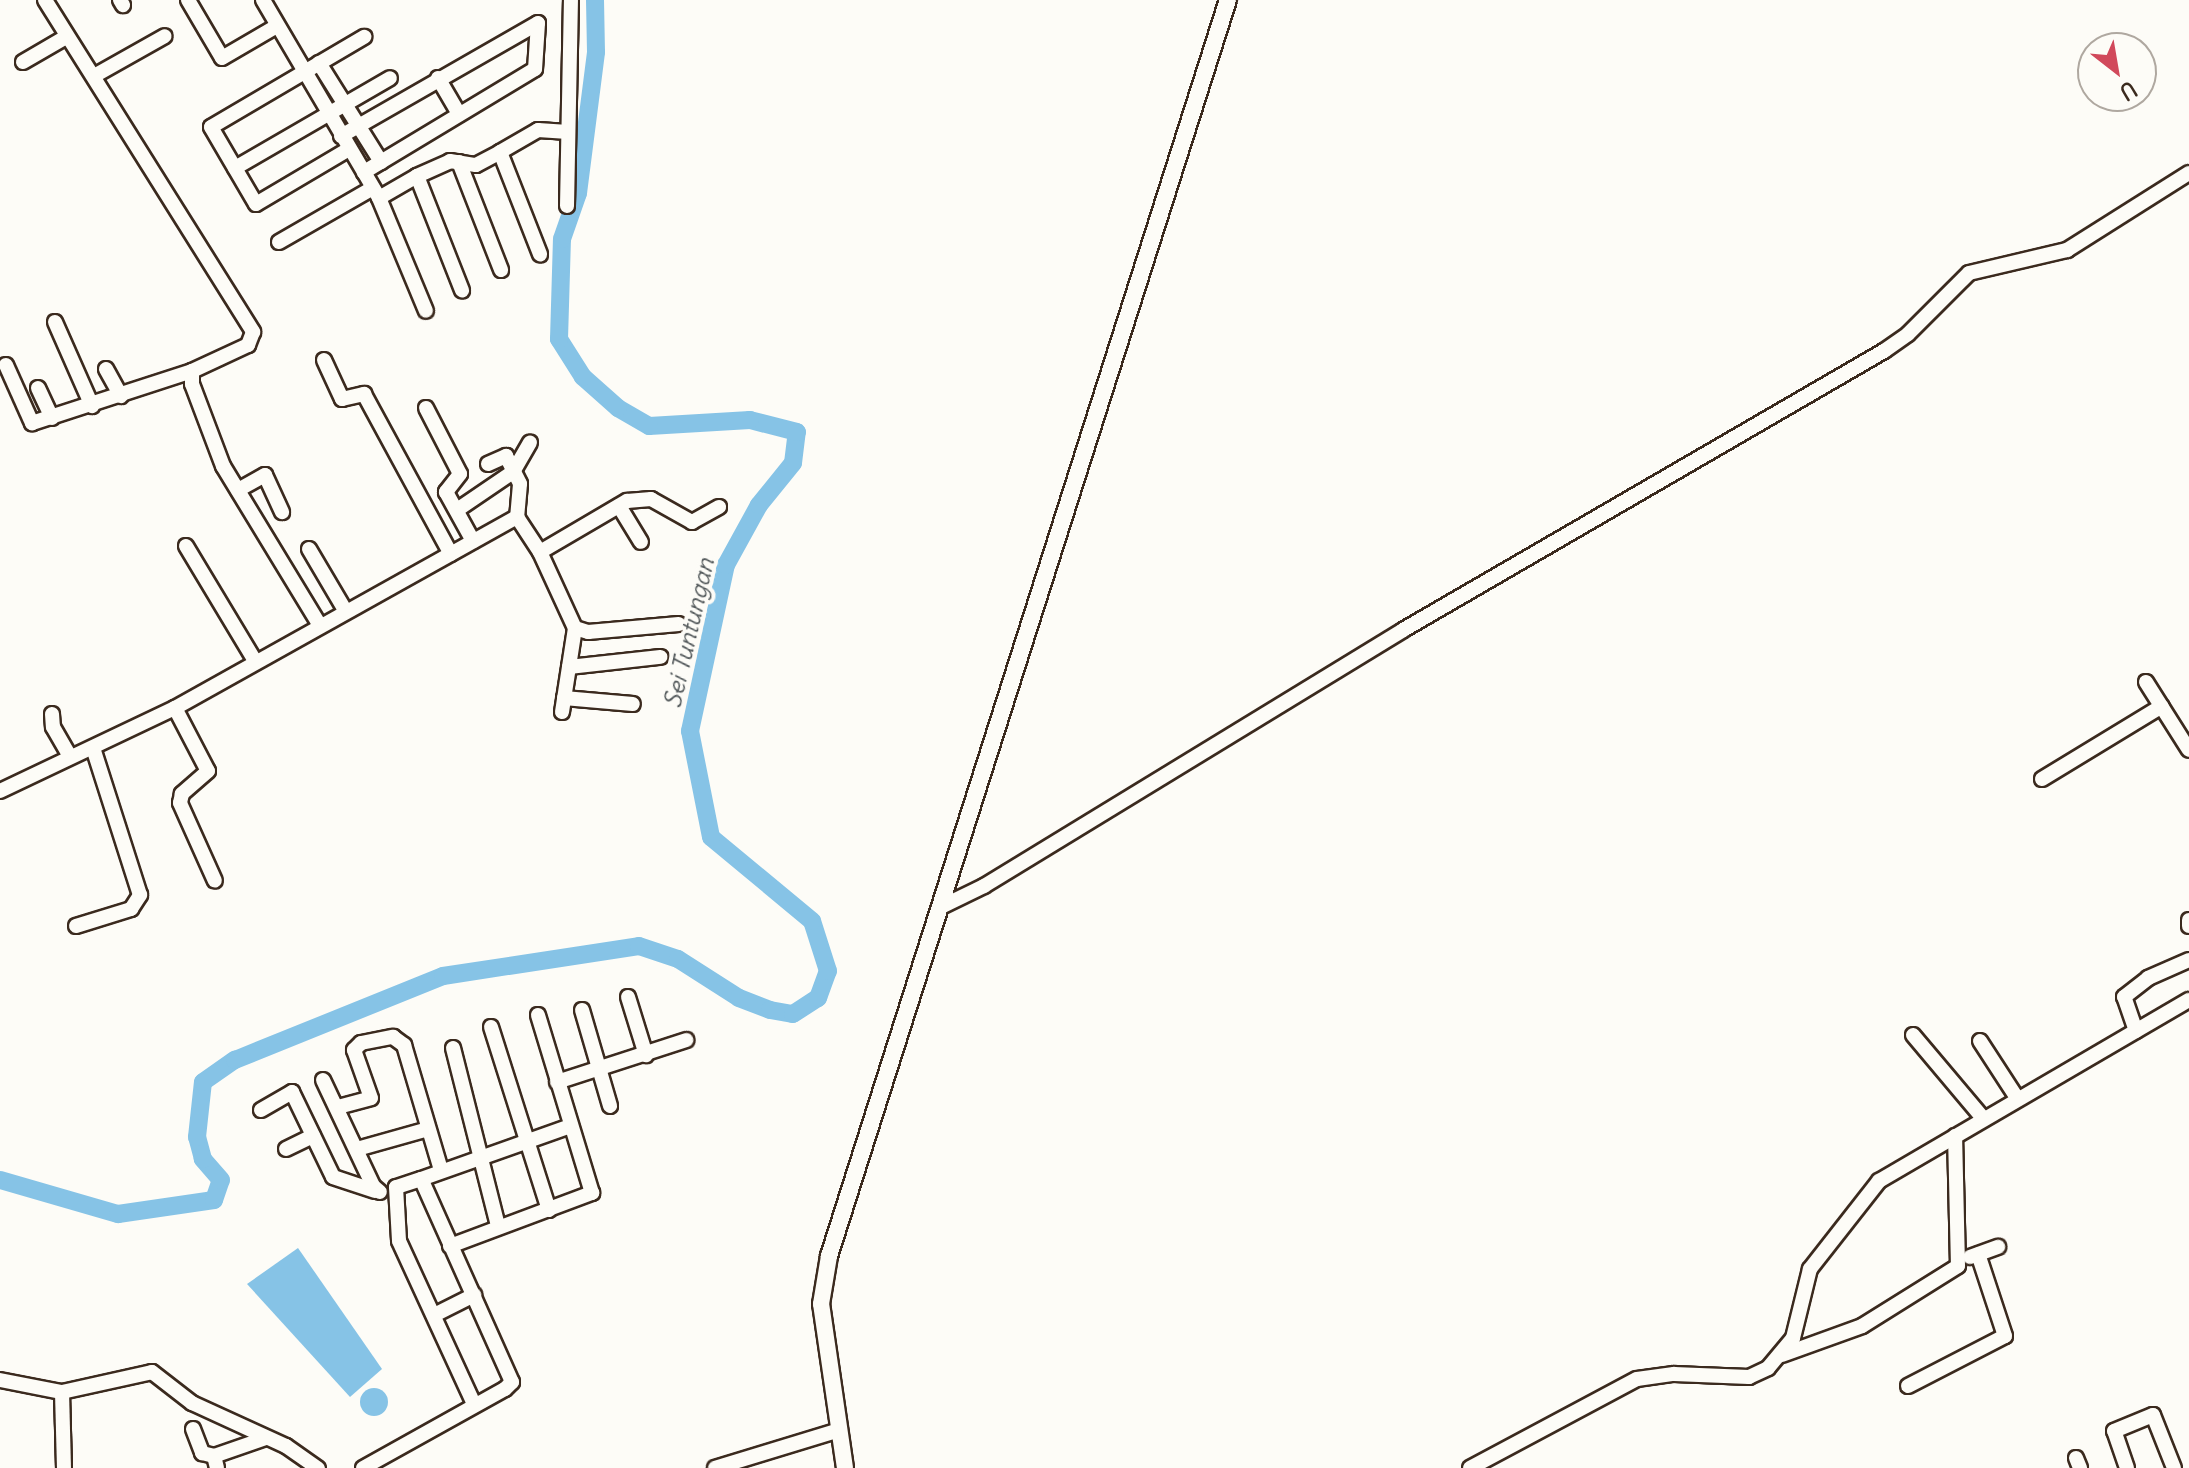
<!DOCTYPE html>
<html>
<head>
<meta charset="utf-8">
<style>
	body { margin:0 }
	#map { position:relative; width:2189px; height:1468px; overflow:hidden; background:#fdfcf7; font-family:Delius,sans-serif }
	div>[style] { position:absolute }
	.water>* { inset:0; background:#86c3e6 }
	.round { border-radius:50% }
	.river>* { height:18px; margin:-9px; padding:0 9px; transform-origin:9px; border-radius:9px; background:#86c3e6 }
	.roads { filter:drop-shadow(2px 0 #3b2a1e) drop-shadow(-2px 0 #3b2a1e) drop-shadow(0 2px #3b2a1e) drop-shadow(0 -2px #3b2a1e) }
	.minor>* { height:14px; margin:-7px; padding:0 7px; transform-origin:7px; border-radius:7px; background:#fdfcf7 }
	.major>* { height:16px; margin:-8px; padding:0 8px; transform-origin:8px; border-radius:8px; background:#fdfcf7 }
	span { translate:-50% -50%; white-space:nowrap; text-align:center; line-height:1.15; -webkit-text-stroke:8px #fdfcf7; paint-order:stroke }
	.water-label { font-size:24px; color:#52585a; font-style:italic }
	.north { position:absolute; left:2077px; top:32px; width:80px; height:80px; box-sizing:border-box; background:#fdfcf7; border:2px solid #afa8a0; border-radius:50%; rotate:149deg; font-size:22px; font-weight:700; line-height:32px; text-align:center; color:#3b2a1e }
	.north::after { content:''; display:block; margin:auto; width:28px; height:36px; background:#d1495b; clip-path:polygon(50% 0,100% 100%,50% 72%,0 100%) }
</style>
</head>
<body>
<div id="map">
	<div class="water">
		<i style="clip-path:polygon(298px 1248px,382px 1369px,350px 1397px,247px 1284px)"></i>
		<i class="round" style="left:360px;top:1388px;width:28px;height:28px"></i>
	</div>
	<div class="river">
		<i style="left:0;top:1180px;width:123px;rotate:16.1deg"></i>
		<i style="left:118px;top:1214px;width:97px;rotate:-8.3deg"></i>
		<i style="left:214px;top:1200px;width:21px;rotate:-71deg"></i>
		<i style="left:221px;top:1180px;width:28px;rotate:-131deg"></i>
		<i style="left:203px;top:1159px;width:23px;rotate:-105deg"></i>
		<i style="left:197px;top:1137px;width:55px;rotate:-83.8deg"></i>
		<i style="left:203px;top:1082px;width:39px;rotate:-35deg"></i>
		<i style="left:235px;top:1060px;width:224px;rotate:-22deg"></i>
		<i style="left:443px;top:976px;width:198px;rotate:-8.7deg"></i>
		<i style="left:639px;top:946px;width:41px;rotate:18.4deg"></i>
		<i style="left:678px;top:959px;width:72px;rotate:32.6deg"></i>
		<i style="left:739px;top:998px;width:33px;rotate:21deg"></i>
		<i style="left:770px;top:1010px;width:23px;rotate:10deg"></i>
		<i style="left:793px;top:1014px;width:30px;rotate:-33deg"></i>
		<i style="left:818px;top:998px;width:29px;rotate:-70deg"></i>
		<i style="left:828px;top:971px;width:52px;rotate:-107.7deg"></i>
		<i style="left:812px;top:921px;width:131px;rotate:-140.3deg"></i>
		<i style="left:711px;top:837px;width:108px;rotate:-101.2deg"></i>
		<i style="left:690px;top:731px;width:170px;rotate:-77.8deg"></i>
		<i style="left:726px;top:565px;width:68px;rotate:-61.2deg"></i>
		<i style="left:759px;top:505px;width:54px;rotate:-51deg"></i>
		<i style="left:793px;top:463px;width:31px;rotate:-83deg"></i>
		<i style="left:797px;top:432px;width:49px;rotate:-165.7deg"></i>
		<i style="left:750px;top:420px;width:101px;rotate:176.6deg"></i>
		<i style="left:649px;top:426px;width:36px;rotate:-150deg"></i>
		<i style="left:618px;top:408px;width:47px;rotate:-138.5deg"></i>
		<i style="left:583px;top:377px;width:45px;rotate:-122.3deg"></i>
		<i style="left:559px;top:339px;width:100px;rotate:-88.3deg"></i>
		<i style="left:562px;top:239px;width:49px;rotate:-70.8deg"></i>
		<i style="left:578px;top:193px;width:142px;rotate:-82.7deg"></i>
		<i style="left:596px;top:52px;width:52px;rotate:-91.1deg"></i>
	</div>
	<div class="roads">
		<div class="minor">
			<i style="left:45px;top:0;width:392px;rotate:57.9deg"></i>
			<i style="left:253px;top:332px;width:14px;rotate:111deg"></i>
			<i style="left:248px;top:345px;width:62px;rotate:155.1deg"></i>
			<i style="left:120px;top:0;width:6px;rotate:59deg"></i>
			<i style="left:188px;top:0;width:67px;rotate:59.6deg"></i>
			<i style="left:222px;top:58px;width:64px;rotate:-30.2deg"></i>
			<i style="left:263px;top:0;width:229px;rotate:59.6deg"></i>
			<i style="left:379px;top:198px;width:122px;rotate:67.4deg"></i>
			<i style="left:23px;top:62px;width:50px;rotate:-30.2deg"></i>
			<i style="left:319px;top:63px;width:117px;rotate:57.9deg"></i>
			<i style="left:94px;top:76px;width:81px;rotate:-29.4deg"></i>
			<i style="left:438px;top:78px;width:42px;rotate:59.7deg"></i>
			<i style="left:341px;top:136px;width:227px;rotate:-29.8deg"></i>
			<i style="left:538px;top:23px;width:46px;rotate:93.7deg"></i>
			<i style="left:535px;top:69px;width:200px;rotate:148.9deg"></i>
			<i style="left:349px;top:149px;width:108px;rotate:149.4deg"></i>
			<i style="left:256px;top:204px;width:89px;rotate:-120.3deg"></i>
			<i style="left:211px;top:127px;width:178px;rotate:-30.5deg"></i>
			<i style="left:500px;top:152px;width:44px;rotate:-30.1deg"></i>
			<i style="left:538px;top:130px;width:30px;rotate:4deg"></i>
			<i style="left:459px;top:162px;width:116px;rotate:68.7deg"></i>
			<i style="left:235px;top:168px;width:179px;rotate:-30.1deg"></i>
			<i style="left:417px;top:176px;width:36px;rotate:-24deg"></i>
			<i style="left:450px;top:161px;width:26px;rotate:9deg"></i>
			<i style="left:476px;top:165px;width:27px;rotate:-28deg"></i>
			<i style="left:500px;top:152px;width:110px;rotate:68.6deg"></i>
			<i style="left:379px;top:198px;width:44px;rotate:-30.1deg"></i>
			<i style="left:417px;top:176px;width:123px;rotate:68.5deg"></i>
			<i style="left:567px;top:206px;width:206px;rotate:-88.9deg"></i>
			<i style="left:279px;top:242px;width:108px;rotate:-29.9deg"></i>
			<i style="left:55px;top:322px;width:92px;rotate:66.2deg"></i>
			<i style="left:324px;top:360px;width:43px;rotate:65.2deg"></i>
			<i style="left:342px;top:399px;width:23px;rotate:-13deg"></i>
			<i style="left:364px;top:394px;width:182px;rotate:61.5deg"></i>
			<i style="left:6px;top:365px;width:64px;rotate:65.9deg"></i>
			<i style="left:32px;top:423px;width:168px;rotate:-18deg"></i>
			<i style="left:192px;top:371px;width:13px;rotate:90deg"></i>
			<i style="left:192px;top:384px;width:88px;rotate:69.3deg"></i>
			<i style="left:223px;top:466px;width:185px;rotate:58.7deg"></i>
			<i style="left:106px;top:369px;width:31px;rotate:61deg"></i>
			<i style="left:38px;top:388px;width:33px;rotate:65deg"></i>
			<i style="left:426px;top:408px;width:74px;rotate:62.7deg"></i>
			<i style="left:460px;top:474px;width:23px;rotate:128deg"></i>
			<i style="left:446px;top:492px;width:56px;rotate:61.1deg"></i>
			<i style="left:488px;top:464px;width:20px;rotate:-24deg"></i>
			<i style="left:506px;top:456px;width:31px;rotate:63deg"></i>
			<i style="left:520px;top:484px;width:33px;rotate:95deg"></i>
			<i style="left:238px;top:490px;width:31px;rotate:-29deg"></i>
			<i style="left:265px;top:475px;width:41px;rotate:65.3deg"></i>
			<i style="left:619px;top:506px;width:42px;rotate:58.6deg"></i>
			<i style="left:457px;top:510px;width:68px;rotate:-34.2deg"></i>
			<i style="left:513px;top:472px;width:34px;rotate:-60deg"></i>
			<i style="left:517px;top:517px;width:42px;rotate:56.7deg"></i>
			<i style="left:540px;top:552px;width:84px;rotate:65.3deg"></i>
			<i style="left:575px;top:628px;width:14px;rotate:17deg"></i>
			<i style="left:588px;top:632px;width:91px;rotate:-5deg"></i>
			<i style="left:186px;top:546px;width:134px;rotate:59deg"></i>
			<i style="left:309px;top:549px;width:71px;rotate:59.5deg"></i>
			<i style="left:540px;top:552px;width:101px;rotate:-30.4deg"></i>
			<i style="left:627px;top:501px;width:24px;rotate:-5deg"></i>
			<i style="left:651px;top:499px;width:47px;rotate:29.3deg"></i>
			<i style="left:692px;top:522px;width:31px;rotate:-29deg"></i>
			<i style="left:569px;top:667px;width:92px;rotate:-6.3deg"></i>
			<i style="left:2146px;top:682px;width:80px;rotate:57.7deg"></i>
			<i style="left:564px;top:698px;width:69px;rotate:5deg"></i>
			<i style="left:175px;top:708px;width:71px;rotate:62.4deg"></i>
			<i style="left:208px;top:771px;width:35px;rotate:139deg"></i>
			<i style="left:182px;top:794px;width:9px;rotate:103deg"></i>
			<i style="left:180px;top:803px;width:85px;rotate:65.8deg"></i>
			<i style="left:562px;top:712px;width:85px;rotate:-81.2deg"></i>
			<i style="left:52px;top:714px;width:13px;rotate:86deg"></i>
			<i style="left:53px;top:727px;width:34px;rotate:60deg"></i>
			<i style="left:2042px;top:779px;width:140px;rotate:-31.3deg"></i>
			<i style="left:0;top:791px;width:194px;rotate:-25.4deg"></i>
			<i style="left:175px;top:708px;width:392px;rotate:-29.2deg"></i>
			<i style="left:939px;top:908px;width:50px;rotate:-26.1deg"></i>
			<i style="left:984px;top:886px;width:491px;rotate:-31.4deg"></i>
			<i style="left:1403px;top:630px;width:556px;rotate:-30.12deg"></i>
			<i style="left:1884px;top:351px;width:29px;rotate:-35deg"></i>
			<i style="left:1908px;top:334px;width:86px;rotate:-45deg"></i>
			<i style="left:1969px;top:273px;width:101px;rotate:-13.2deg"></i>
			<i style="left:2067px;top:250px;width:144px;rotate:-32.3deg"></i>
			<i style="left:2189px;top:920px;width:6px;rotate:90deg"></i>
			<i style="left:76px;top:926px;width:58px;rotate:-17.2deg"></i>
			<i style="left:131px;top:909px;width:17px;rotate:-57deg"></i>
			<i style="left:140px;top:895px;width:154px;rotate:-107.7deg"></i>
			<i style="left:628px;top:997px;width:61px;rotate:72.8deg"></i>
			<i style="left:582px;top:1010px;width:100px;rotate:73.7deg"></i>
			<i style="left:491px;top:1027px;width:192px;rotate:72.4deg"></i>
			<i style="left:2136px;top:1031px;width:36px;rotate:-109deg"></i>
			<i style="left:2124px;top:997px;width:31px;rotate:-38deg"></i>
			<i style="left:2148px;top:978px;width:45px;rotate:-23.7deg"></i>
			<i style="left:1913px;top:1035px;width:109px;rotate:49.9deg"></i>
			<i style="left:1980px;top:1041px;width:68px;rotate:57deg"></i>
			<i style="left:453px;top:1048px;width:184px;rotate:75.8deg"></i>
			<i style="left:323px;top:1080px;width:117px;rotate:64.7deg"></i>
			<i style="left:373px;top:1186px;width:9px;rotate:41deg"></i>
			<i style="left:557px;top:1082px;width:136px;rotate:-18deg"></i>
			<i style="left:338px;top:1107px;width:34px;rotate:-15deg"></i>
			<i style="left:371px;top:1098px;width:51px;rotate:-109.5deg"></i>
			<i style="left:354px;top:1050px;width:10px;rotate:-45deg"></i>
			<i style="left:361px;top:1043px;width:33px;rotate:-11deg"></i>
			<i style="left:393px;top:1037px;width:14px;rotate:36deg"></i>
			<i style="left:404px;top:1045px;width:130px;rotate:73.5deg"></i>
			<i style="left:261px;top:1110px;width:36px;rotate:-30deg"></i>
			<i style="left:292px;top:1092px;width:94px;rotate:64.2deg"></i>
			<i style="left:333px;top:1177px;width:44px;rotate:18.4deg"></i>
			<i style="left:286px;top:1149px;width:30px;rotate:-26deg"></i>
			<i style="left:357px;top:1149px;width:74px;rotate:-15.7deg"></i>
			<i style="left:421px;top:1179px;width:159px;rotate:-19.5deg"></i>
			<i style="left:450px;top:1246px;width:152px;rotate:-20.5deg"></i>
			<i style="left:592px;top:1193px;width:186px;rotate:-106.9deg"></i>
			<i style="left:1970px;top:1257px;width:30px;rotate:-20deg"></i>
			<i style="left:434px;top:1315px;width:45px;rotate:-26.6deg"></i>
			<i style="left:1782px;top:1355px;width:85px;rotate:-19.9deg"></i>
			<i style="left:1862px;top:1326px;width:113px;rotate:-32deg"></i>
			<i style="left:1958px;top:1266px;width:130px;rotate:-91.3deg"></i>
			<i style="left:0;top:1380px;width:63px;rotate:11deg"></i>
			<i style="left:62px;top:1392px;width:92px;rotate:-12.5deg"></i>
			<i style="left:152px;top:1372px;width:51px;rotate:37.8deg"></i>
			<i style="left:192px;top:1403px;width:103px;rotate:24.6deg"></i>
			<i style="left:286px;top:1446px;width:39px;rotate:35deg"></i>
			<i style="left:1908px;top:1386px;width:109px;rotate:-27.3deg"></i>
			<i style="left:2005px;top:1336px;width:86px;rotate:-108.2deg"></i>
			<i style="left:62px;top:1392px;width:76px;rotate:88.5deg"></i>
			<i style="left:193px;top:1429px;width:26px;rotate:69deg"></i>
			<i style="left:202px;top:1453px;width:12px;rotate:14deg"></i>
			<i style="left:2076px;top:1458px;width:11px;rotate:68deg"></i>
			<i style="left:217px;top:1468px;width:12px;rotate:-104deg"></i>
			<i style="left:214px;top:1456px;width:55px;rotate:-19.1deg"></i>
			<i style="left:363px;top:1468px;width:162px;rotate:-29.1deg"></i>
			<i style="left:505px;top:1389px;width:10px;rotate:-45deg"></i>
			<i style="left:512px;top:1382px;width:222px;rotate:-114.1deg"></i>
			<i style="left:421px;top:1179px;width:26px;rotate:162deg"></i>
			<i style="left:396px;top:1187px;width:54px;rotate:86.8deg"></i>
			<i style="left:399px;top:1241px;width:179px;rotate:65.3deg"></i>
			<i style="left:715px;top:1468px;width:130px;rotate:-17deg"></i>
			<i style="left:1470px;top:1468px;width:189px;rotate:-28.1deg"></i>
			<i style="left:1637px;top:1379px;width:37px;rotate:-8deg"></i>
			<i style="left:1674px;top:1374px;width:75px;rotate:2.3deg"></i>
			<i style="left:1749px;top:1377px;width:21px;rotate:-25deg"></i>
			<i style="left:1768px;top:1368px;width:39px;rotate:-50deg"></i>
			<i style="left:1793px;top:1338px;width:71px;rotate:-76.2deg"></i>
			<i style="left:1810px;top:1269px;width:112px;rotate:-51.9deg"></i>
			<i style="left:1879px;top:1181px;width:359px;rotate:-30.3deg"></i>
			<i style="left:2127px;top:1468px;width:39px;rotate:-109deg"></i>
			<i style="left:2114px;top:1431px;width:42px;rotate:-22.3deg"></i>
			<i style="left:2153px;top:1415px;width:57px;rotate:68.4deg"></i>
		</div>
		<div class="major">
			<i style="left:845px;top:1468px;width:166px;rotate:-98.3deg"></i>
			<i style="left:821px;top:1304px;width:49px;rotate:-80.5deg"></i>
			<i style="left:829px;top:1256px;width:1318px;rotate:-72.38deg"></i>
		</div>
	</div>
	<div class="water-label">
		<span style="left:689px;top:633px;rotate:-77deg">Sei Tuntungan</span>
	</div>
	<div class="north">U</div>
</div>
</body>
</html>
